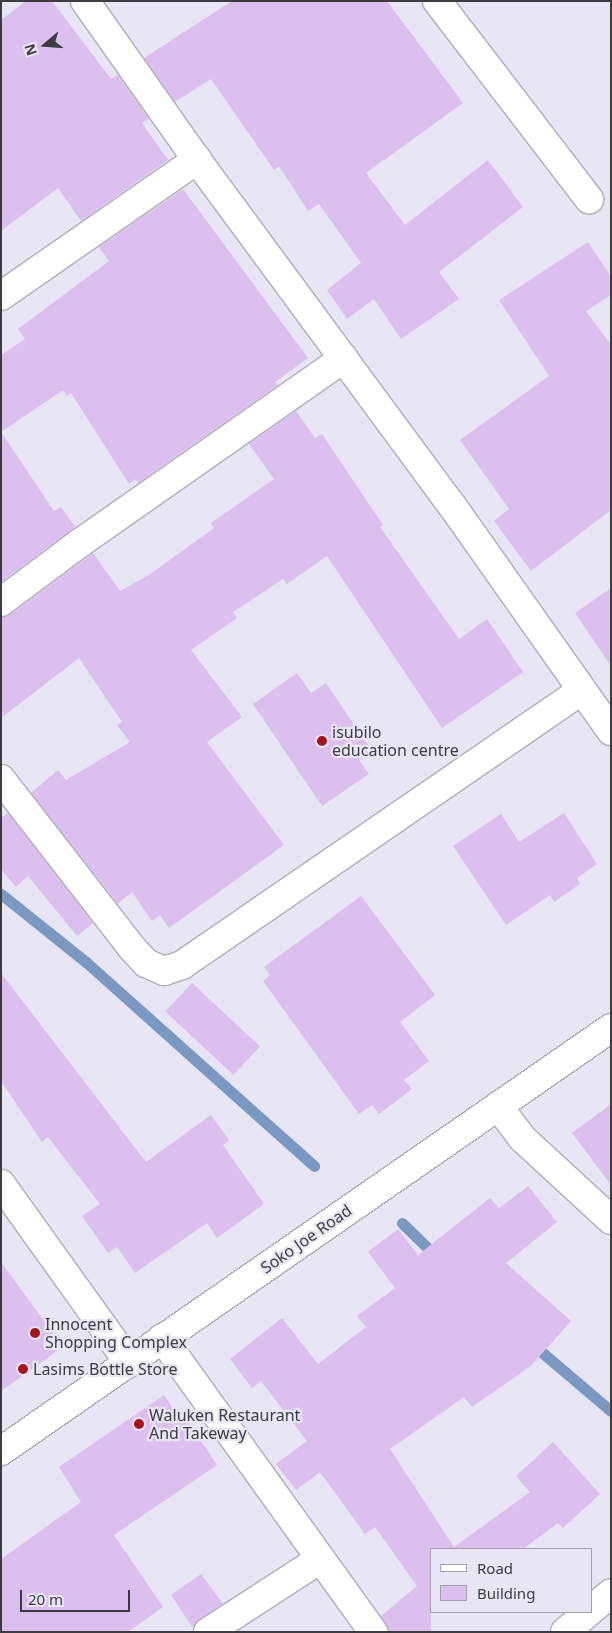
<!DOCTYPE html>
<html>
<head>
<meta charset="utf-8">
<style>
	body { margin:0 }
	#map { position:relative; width:612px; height:1633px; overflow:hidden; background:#e8e5f4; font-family:"Noto Sans",sans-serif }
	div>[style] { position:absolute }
	.stream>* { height:11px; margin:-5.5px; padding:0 5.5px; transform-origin:5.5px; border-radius:5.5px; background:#7b98c2 }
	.building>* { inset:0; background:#dcbfee; transform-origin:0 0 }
	.roads { filter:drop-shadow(1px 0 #afadbb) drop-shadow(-1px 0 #afadbb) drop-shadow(0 1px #afadbb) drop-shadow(0 -1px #afadbb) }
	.street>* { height:28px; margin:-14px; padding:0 14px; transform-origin:14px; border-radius:14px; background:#fff }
	.dots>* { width:14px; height:14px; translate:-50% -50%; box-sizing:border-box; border:2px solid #e8e5f4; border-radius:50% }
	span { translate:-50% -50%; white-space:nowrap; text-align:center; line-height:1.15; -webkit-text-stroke:4.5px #e8e5f4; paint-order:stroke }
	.poi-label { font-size:16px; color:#3d3c42 }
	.left { translate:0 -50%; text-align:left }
	.street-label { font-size:16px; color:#3d3c42 }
	.frame { position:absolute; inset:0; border:2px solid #3d3c42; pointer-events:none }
	.legend { position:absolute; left:430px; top:1548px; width:162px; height:65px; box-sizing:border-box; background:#e8e5f4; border:1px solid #a4a1ad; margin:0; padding:6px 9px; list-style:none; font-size:15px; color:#3d3c42 }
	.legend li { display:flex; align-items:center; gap:10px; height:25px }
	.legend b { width:25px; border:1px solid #a4a1ad }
	.north { position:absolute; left:20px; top:20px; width:50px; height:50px; -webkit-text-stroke:4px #e8e5f4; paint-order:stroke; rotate:252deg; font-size:14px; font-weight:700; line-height:20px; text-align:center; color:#3d3c42 }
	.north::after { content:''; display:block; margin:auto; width:18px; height:22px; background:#3d3c42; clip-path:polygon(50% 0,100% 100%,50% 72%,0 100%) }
	.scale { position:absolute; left:20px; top:1590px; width:110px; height:22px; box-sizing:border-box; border:2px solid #3d3c42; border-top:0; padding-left:6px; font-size:15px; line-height:18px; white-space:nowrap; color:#3d3c42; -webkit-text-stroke:4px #e8e5f4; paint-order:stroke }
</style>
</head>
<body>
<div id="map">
	<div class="stream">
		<i style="left:1px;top:894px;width:109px;rotate:38.7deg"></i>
		<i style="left:86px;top:962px;width:306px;rotate:41.8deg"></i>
		<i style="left:402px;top:1223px;width:50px;rotate:44.2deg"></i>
		<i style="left:531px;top:1343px;width:105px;rotate:40.4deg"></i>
	</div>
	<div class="building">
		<i style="clip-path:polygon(26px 1px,52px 1px,111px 79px,118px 75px,149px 119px,142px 123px,168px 160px,81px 221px,58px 188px,1px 231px,1px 20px)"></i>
		<i style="clip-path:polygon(232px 1px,387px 1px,463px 103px,366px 173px,405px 225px,488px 160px,523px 207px,439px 272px,459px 299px,401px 339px,374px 299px,347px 319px,327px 290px,361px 263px,319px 204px,308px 211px,279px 166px,274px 170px,211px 79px,175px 102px,144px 58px)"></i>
		<i style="clip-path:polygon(183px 189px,308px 358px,275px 382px,278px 385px,138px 483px,136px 479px,129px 484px,71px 393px,67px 396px,63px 390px,1px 432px,1px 355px,25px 339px,18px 329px,109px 261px,99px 247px)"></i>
		<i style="clip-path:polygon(588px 242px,611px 277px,611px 295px,586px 311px,611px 345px,611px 510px,531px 571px,494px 521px,509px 509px,460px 440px,549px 376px,499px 300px)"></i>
		<i style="clip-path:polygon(296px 411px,315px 438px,322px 434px,383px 525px,380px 527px,459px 639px,487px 619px,523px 672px,442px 728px,327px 556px,287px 584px,283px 579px,233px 612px,237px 618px,191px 650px,242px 717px,207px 742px,284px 845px,169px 928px,160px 915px,152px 921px,132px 892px,118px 904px,31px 793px,58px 770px,66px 780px,130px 742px,117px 725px,122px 722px,79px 658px,1px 718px,1px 617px,10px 615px,93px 553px,120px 591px,149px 575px,214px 528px,211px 523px,274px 479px,249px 444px)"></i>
		<i style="clip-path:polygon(1px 432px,54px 511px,61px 507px,75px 527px,1px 582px)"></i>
		<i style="clip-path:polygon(611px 588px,611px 666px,575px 613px)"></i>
		<i style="clip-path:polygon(297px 673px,311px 693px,326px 683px,372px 751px,359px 760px,369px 774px,322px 806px,253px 704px)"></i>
		<i style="clip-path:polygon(8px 813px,93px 923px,77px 936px,28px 876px,16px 887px,1px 869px,1px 818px)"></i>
		<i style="clip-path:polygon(564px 813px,597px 864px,577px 878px,580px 884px,554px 902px,550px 895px,506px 925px,453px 846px,501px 814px,519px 842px)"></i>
		<i style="clip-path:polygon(361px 896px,435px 995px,400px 1022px,429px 1061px,404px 1080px,412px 1089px,379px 1114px,372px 1105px,359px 1114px,263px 981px,270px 975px,264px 967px)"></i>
		<i style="clip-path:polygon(1px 973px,146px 1162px,211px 1115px,229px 1140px,223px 1145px,264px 1204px,217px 1238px,207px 1223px,135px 1273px,117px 1247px,108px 1253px,82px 1216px,100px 1204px,48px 1137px,42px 1142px,1px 1081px)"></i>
		<i style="left:192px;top:983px;width:93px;height:39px;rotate:43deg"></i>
		<i style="clip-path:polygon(611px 1104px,611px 1185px,572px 1133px)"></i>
		<i style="clip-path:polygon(528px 1186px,557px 1222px,506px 1263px,571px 1321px,531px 1366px,472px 1407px,464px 1397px,390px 1449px,454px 1547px,530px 1492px,516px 1476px,553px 1442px,600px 1494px,563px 1528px,558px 1523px,523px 1549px,431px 1549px,431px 1632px,388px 1632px,381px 1616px,417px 1586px,375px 1527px,365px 1534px,320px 1472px,296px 1490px,276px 1464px,307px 1441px,261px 1381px,252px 1388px,230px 1359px,282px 1318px,318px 1364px,366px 1327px,357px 1316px,395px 1288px,368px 1252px,398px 1229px,418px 1255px,490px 1198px,499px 1208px)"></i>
		<i style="clip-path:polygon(1px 1262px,63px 1347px,1px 1391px)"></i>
		<i style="clip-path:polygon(164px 1395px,179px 1417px,183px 1414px,217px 1465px,114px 1535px,163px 1607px,128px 1632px,1px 1632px,1px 1559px,81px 1502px,59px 1467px)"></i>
		<i style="clip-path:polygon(201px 1574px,223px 1604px,200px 1619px,193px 1628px,171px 1595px)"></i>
	</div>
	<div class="roads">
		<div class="street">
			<i style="left:85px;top:1px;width:194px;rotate:54.8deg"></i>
			<i style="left:197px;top:160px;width:428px;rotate:53.6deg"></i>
			<i style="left:451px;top:504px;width:278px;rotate:54.8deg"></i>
			<i style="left:437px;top:1px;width:250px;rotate:52.5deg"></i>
			<i style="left:1px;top:296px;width:239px;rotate:-34.8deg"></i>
			<i style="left:1px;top:602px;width:99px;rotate:-36.8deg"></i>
			<i style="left:80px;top:543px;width:322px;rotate:-35deg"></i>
			<i style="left:1px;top:779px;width:214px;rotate:52.2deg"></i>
			<i style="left:132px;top:948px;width:21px;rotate:47deg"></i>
			<i style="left:146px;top:963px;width:20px;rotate:24deg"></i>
			<i style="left:164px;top:971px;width:19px;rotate:-18deg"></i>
			<i style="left:182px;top:965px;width:483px;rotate:-34.5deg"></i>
			<i style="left:498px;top:1106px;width:40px;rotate:53deg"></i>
			<i style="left:522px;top:1138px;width:121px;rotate:42.7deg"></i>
			<i style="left:1px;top:1184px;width:220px;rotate:54.4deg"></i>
			<i style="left:162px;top:1338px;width:362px;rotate:54.3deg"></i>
			<i style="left:1px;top:1451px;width:742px;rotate:-34.74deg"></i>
			<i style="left:591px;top:1610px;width:26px;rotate:-40deg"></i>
			<i style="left:208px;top:1632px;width:132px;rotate:-33deg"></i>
			<i style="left:565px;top:1632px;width:31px;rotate:-40deg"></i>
		</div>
	</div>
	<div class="dots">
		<i style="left:322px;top:741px;background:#a8131e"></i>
		<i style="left:35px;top:1333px;background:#a8131e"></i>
		<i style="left:23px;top:1369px;background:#a8131e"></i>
		<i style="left:139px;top:1424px;background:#a8131e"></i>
	</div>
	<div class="poi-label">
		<span class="left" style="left:332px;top:741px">isubilo<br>education centre</span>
		<span class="left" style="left:45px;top:1333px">Innocent<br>Shopping Complex</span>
		<span class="left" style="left:33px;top:1369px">Lasims Bottle Store</span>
		<span class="left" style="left:149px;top:1424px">Waluken Restaurant<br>And Takeway</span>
	</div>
	<div class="street-label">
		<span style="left:306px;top:1239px;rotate:-35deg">Soko Joe Road</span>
	</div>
	<div class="frame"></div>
	<ul class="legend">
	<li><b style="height:6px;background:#fff"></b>Road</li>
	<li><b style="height:14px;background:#dcbfee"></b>Building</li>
	</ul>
	<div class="north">N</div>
	<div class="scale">20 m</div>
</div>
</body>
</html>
